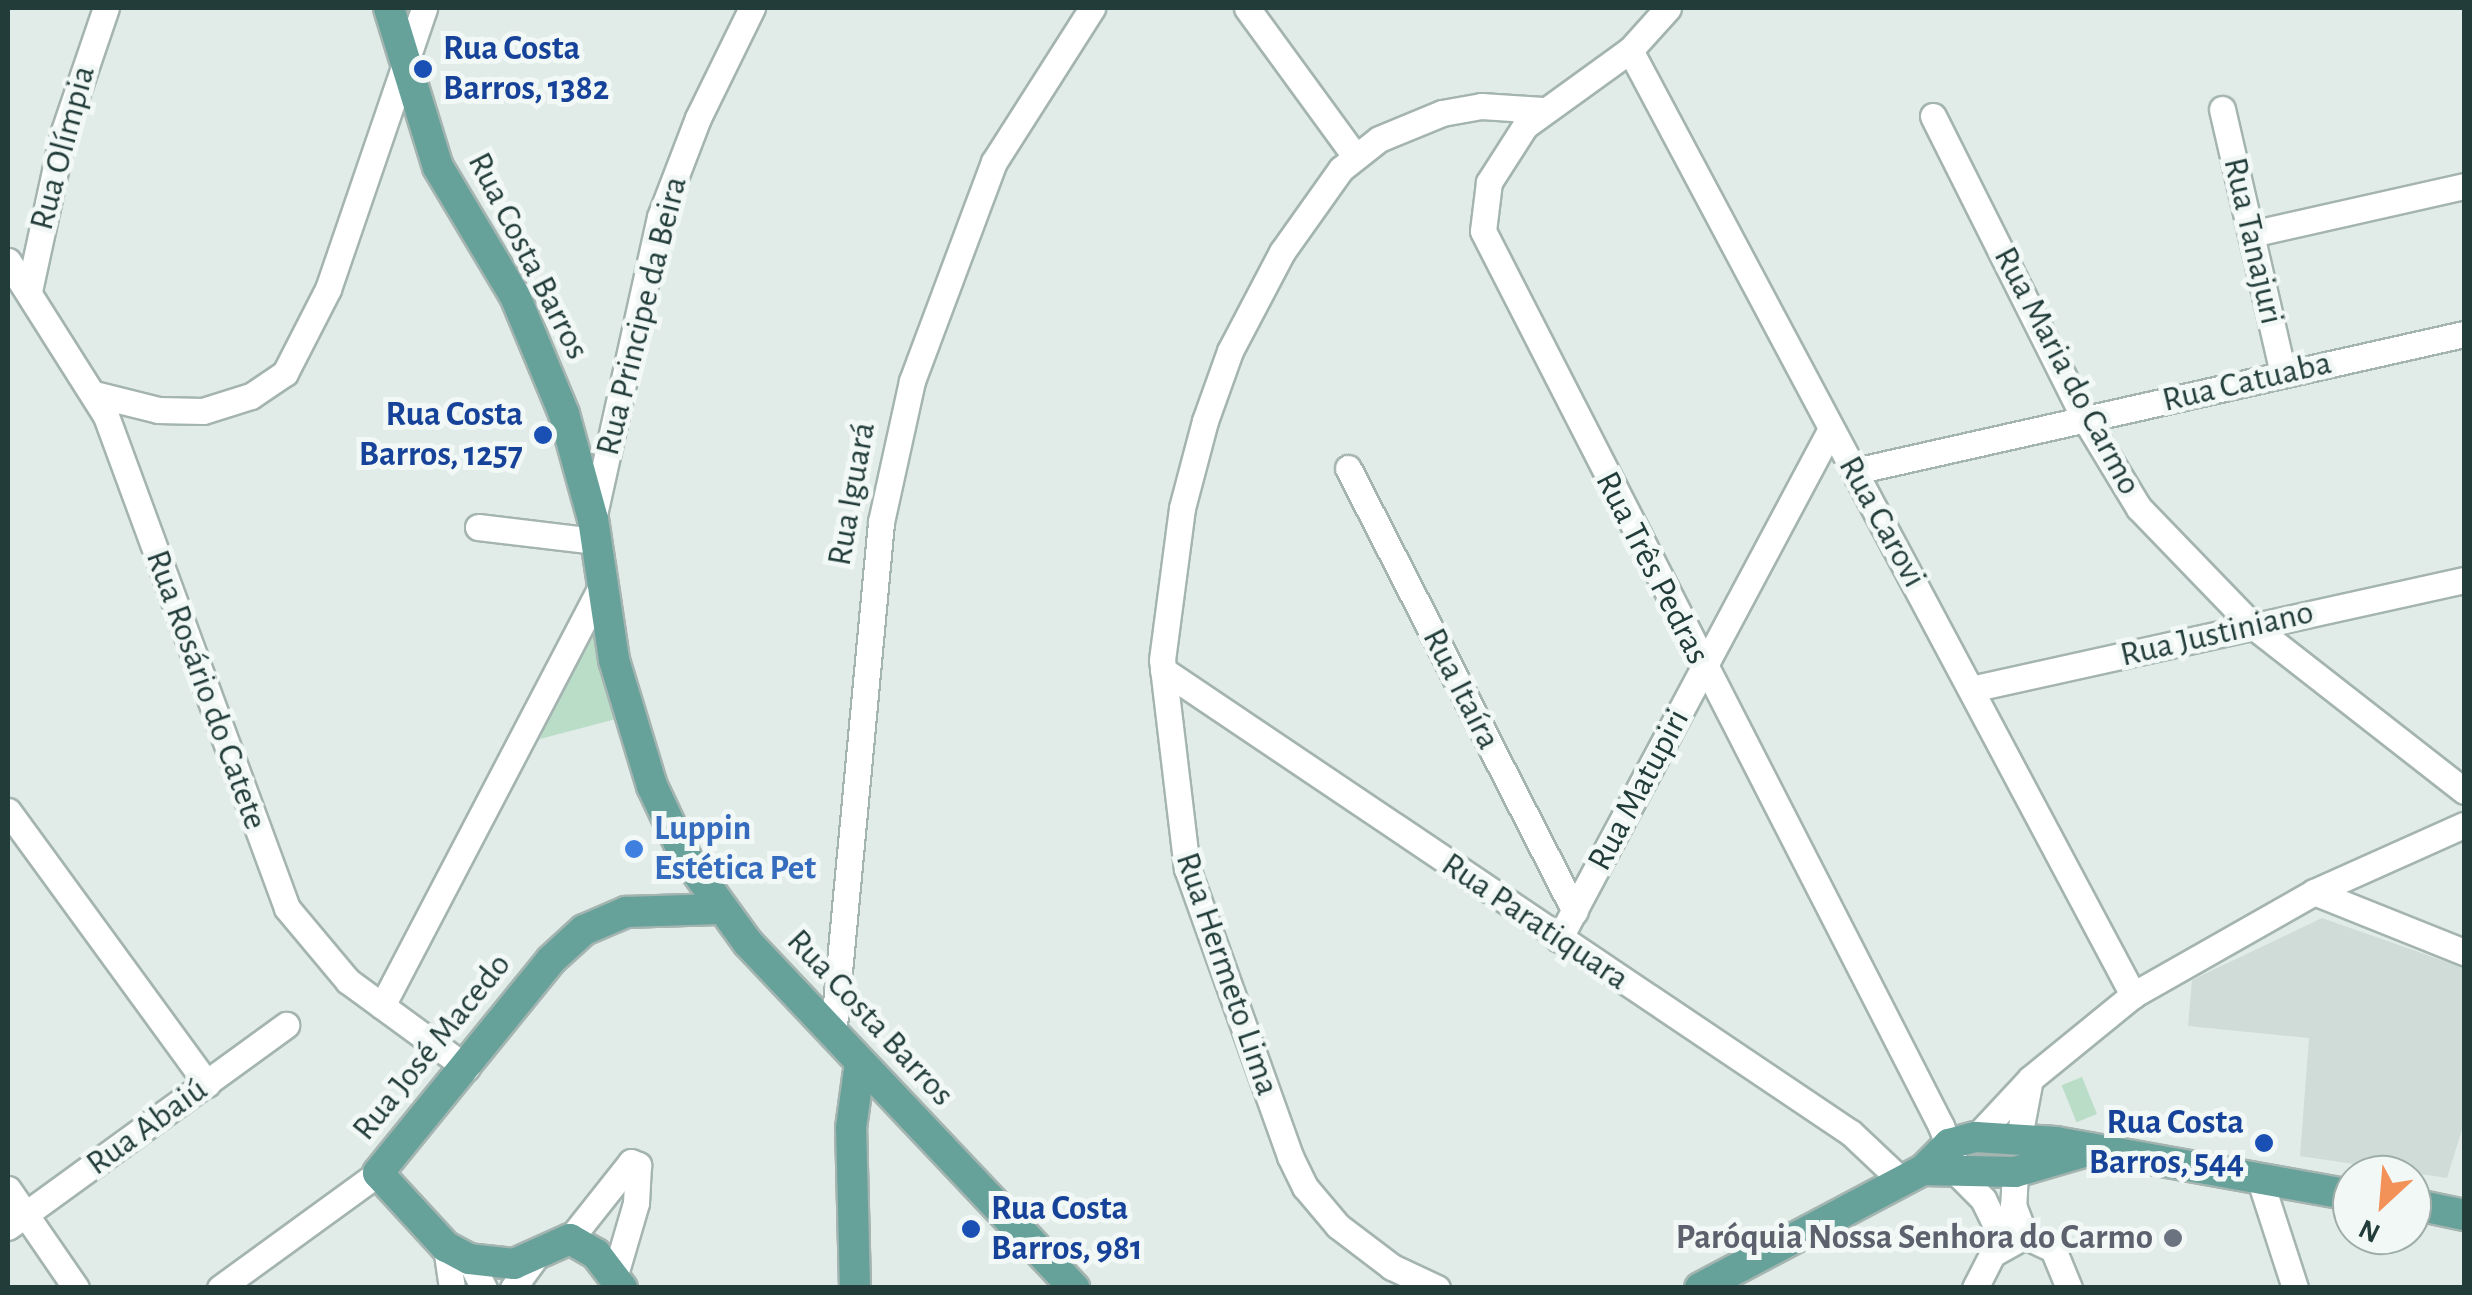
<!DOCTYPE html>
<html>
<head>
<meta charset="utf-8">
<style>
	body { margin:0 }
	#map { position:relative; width:2472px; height:1295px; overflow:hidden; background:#e1ece8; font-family:"Alegreya Sans",sans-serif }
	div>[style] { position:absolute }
	.built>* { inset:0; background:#cfdcd8 }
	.green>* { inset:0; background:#baddc8; transform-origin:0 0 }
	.roads { filter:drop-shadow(2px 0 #a4b4b0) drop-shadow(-2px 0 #a4b4b0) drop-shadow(0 2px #a4b4b0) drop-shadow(0 -2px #a4b4b0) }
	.minor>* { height:25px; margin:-12.5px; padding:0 12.5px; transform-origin:12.5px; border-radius:12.5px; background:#fff }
	.major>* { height:30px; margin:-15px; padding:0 15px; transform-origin:15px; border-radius:15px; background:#66a19a }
	.dots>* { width:28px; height:28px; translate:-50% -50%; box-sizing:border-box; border:5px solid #f2f8f6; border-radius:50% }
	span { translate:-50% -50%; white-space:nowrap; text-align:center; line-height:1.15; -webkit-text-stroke:10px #f2f8f6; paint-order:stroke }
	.transit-label { font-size:35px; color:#164399; font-weight:700 }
	.left { translate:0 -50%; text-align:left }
	.right { translate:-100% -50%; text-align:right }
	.street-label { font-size:35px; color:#213c39 }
	.shop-label { font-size:35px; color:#366cbe; font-weight:700 }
	.worship-label { font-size:35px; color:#5b616d; font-weight:700 }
	.frame { position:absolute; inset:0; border:10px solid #213c39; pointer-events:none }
	.north { position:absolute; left:2332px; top:1155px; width:100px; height:100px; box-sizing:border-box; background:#f2f8f6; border:2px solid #9eadaa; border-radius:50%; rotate:206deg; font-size:28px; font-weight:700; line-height:40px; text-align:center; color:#213c39 }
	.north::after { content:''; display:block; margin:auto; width:35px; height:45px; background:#f29259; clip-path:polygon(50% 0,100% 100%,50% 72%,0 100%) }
</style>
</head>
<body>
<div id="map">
	<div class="built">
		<i style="clip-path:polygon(2322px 918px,2464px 968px,2464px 1123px,2447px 1178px,2300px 1156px,2309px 1038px,2188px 1026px,2192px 980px)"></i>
	</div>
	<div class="green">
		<i style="clip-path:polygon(590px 618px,616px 719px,540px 739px)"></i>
		<i style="left:2082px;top:1077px;width:40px;height:22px;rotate:68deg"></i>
	</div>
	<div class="roads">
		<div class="minor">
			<i style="left:1247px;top:8px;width:182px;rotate:53.9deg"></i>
			<i style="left:1668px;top:8px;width:57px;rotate:132.1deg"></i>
			<i style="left:1630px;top:50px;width:130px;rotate:144.1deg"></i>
			<i style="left:1525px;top:126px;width:67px;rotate:122.7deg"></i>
			<i style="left:1489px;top:182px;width:49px;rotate:97deg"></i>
			<i style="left:1483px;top:231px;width:1005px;rotate:62.9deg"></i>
			<i style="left:1941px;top:1126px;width:53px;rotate:69.2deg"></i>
			<i style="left:1960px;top:1176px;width:33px;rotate:45deg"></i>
			<i style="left:1983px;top:1199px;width:48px;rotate:64deg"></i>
			<i style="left:1630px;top:50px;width:1071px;rotate:61.97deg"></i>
			<i style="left:2222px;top:109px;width:272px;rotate:77deg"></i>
			<i style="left:1933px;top:116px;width:339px;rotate:63.4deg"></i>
			<i style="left:2085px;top:419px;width:104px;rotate:58.8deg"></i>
			<i style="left:2139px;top:508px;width:164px;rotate:46deg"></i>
			<i style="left:2253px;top:626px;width:268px;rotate:38deg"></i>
			<i style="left:2251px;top:234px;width:218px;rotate:-12.7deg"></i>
			<i style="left:8px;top:261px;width:183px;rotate:57.7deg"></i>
			<i style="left:106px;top:416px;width:524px;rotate:69.8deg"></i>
			<i style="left:287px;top:908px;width:95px;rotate:50.1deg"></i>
			<i style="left:348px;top:981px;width:147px;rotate:36.2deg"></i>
			<i style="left:29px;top:291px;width:161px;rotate:-77.8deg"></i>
			<i style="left:63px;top:134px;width:133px;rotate:-71.2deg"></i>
			<i style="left:94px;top:394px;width:66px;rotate:14deg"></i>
			<i style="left:158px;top:410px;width:45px;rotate:1.3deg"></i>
			<i style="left:203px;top:411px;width:50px;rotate:-17.4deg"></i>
			<i style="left:251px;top:396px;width:41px;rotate:-34.1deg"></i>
			<i style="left:285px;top:373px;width:94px;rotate:-62.9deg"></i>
			<i style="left:328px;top:289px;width:297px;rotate:-71.1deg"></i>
			<i style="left:1348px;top:468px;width:498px;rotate:62.9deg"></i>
			<i style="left:1855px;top:471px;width:624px;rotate:-12.68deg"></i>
			<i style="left:593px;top:519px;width:309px;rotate:-77.5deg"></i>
			<i style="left:660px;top:217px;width:106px;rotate:-69deg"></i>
			<i style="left:698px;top:118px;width:123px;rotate:-63.9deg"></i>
			<i style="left:478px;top:527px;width:119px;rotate:6.8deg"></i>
			<i style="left:1163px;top:670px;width:829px;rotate:33.94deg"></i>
			<i style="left:1851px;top:1133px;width:70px;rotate:43.3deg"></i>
			<i style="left:1971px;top:689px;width:505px;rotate:-12.47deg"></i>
			<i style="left:8px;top:811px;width:338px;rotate:53.9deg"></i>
			<i style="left:2314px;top:892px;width:162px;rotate:21.8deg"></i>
			<i style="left:1559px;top:939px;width:578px;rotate:-61.93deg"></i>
			<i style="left:382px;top:1006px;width:475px;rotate:-62.4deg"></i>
			<i style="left:833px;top:1036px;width:516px;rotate:-84.66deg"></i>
			<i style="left:881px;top:522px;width:144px;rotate:-77.6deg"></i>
			<i style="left:912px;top:381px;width:234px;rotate:-69.5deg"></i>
			<i style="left:994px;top:162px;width:183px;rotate:-57.5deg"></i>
			<i style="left:1976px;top:1137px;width:79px;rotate:-47deg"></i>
			<i style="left:2030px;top:1079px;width:133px;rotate:-39.2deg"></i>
			<i style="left:2133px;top:995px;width:208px;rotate:-29.6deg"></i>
			<i style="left:2314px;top:892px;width:164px;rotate:-24.1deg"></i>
			<i style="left:2019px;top:1137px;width:59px;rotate:-79.3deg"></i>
			<i style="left:2015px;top:1172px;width:33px;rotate:93deg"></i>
			<i style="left:2013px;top:1205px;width:33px;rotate:69deg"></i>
			<i style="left:2260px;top:1180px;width:114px;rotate:72deg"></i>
			<i style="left:8px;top:1189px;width:120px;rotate:55.5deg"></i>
			<i style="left:8px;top:1227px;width:344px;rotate:-36deg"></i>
			<i style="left:570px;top:1239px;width:98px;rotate:-51.6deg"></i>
			<i style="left:631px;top:1162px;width:8px;rotate:23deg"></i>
			<i style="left:638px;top:1165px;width:38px;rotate:93deg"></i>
			<i style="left:636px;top:1203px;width:75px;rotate:106.3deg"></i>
			<i style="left:446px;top:1247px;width:41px;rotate:81.7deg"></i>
			<i style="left:469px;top:1259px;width:33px;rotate:63deg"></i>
			<i style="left:220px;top:1288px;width:195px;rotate:-36deg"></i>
			<i style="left:513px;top:1288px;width:39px;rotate:-54deg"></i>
			<i style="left:1437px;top:1288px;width:50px;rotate:-155deg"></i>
			<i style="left:1392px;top:1267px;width:68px;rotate:-142.8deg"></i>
			<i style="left:1338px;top:1226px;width:51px;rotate:-130.2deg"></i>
			<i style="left:1305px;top:1187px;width:34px;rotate:-116deg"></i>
			<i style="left:1290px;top:1156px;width:305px;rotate:-109.7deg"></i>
			<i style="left:1187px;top:869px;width:210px;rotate:-96.8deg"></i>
			<i style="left:1162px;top:660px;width:153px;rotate:-82.5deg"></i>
			<i style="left:1182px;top:508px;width:90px;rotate:-75.2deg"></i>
			<i style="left:1205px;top:421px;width:74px;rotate:-70.3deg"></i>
			<i style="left:1230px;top:351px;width:112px;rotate:-62.3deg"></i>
			<i style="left:1282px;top:252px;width:102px;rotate:-54.6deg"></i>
			<i style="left:1341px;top:169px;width:48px;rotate:-38.3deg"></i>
			<i style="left:1379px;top:139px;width:68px;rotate:-22.4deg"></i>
			<i style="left:1442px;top:113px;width:40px;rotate:-10deg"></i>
			<i style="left:1481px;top:106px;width:62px;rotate:3.7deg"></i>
			<i style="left:1975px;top:1288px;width:38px;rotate:-63deg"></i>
			<i style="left:1992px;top:1254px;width:38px;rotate:-29deg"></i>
			<i style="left:2025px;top:1236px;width:31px;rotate:25deg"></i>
			<i style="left:2053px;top:1249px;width:42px;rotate:67.7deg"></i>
		</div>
		<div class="major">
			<i style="left:389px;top:8px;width:166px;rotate:72.9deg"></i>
			<i style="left:438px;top:167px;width:150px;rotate:59.2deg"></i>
			<i style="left:515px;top:296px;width:128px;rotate:67.4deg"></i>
			<i style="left:564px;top:414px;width:109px;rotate:74.6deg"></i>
			<i style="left:593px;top:519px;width:143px;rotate:81.5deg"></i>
			<i style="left:614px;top:660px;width:132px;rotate:73.2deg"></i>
			<i style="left:652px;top:786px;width:77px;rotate:64.8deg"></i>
			<i style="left:685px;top:856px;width:107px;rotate:54.1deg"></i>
			<i style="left:748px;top:943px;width:475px;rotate:46.6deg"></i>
			<i style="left:1923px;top:1170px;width:92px;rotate:1.2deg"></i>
			<i style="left:2015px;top:1172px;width:72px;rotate:-16.2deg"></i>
			<i style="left:2412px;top:1204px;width:53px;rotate:11.9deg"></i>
			<i style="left:622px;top:1288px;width:43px;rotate:-127.4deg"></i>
			<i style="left:596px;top:1254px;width:30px;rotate:-150deg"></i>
			<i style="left:570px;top:1239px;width:61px;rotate:155.9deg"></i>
			<i style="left:514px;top:1264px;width:45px;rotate:-173.7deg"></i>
			<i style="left:469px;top:1259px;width:26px;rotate:-152deg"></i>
			<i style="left:446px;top:1247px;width:100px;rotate:-132.6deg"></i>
			<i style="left:378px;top:1173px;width:274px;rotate:-50.9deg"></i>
			<i style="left:551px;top:960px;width:45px;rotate:-42.3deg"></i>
			<i style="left:584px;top:930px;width:46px;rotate:-23.2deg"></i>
			<i style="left:626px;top:912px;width:92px;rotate:-1.9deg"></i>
			<i style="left:855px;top:1288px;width:160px;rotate:-91.4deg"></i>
			<i style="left:851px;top:1128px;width:66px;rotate:-82.1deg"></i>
			<i style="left:1700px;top:1288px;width:252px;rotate:-27.9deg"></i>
			<i style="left:1923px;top:1170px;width:37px;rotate:-45deg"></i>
			<i style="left:1949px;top:1144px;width:28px;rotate:-15deg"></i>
			<i style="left:1976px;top:1137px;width:80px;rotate:3.6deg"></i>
			<i style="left:2056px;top:1142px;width:301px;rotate:10.2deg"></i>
		</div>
	</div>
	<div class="dots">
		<i style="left:423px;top:69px;background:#1a4fb4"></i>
		<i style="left:543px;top:435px;background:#1a4fb4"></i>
		<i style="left:634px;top:849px;background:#3f7fe0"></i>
		<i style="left:2264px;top:1143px;background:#1a4fb4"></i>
		<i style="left:971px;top:1229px;background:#1a4fb4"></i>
		<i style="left:2173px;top:1238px;background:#6b7280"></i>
	</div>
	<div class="transit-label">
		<span class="left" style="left:443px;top:69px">Rua Costa<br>Barros, 1382</span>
		<span class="right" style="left:523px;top:435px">Rua Costa<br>Barros, 1257</span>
		<span class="right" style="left:2244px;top:1143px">Rua Costa<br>Barros, 544</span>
		<span class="left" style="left:991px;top:1229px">Rua Costa<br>Barros, 981</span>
	</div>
	<div class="street-label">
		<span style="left:63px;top:148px;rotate:-75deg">Rua Olímpia</span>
		<span style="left:2253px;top:241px;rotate:77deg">Rua Tanajuri</span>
		<span style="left:528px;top:256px;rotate:63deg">Rua Costa Barros</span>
		<span style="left:642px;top:316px;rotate:-76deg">Rua Principe da Beira</span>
		<span style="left:2067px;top:371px;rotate:62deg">Rua Maria do Carmo</span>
		<span style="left:2247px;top:382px;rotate:-13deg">Rua Catuaba</span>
		<span style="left:852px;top:494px;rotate:-80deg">Rua Iguará</span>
		<span style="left:1882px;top:522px;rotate:61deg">Rua Carovi</span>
		<span style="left:1652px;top:568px;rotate:63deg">Rua Três Pedras</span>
		<span style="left:2217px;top:634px;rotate:-13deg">Rua Justiniano</span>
		<span style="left:1461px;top:689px;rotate:63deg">Rua Itaíra</span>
		<span style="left:206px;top:690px;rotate:70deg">Rua Rosário do Catete</span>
		<span style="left:1639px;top:790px;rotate:-62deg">Rua Matupiri</span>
		<span style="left:1535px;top:922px;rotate:34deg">Rua Paratiquara</span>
		<span style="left:1227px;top:974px;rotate:71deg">Rua Hermeto Lima</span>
		<span style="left:870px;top:1018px;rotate:47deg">Rua Costa Barros</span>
		<span style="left:432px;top:1047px;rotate:-51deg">Rua José Macedo</span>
		<span style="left:147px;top:1127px;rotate:-36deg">Rua Abaiú</span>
	</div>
	<div class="shop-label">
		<span class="left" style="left:654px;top:849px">Luppin<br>Estética Pet</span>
	</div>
	<div class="worship-label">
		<span class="right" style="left:2153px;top:1238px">Paróquia Nossa Senhora do Carmo</span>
	</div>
	<div class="frame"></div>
	<div class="north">N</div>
</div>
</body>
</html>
